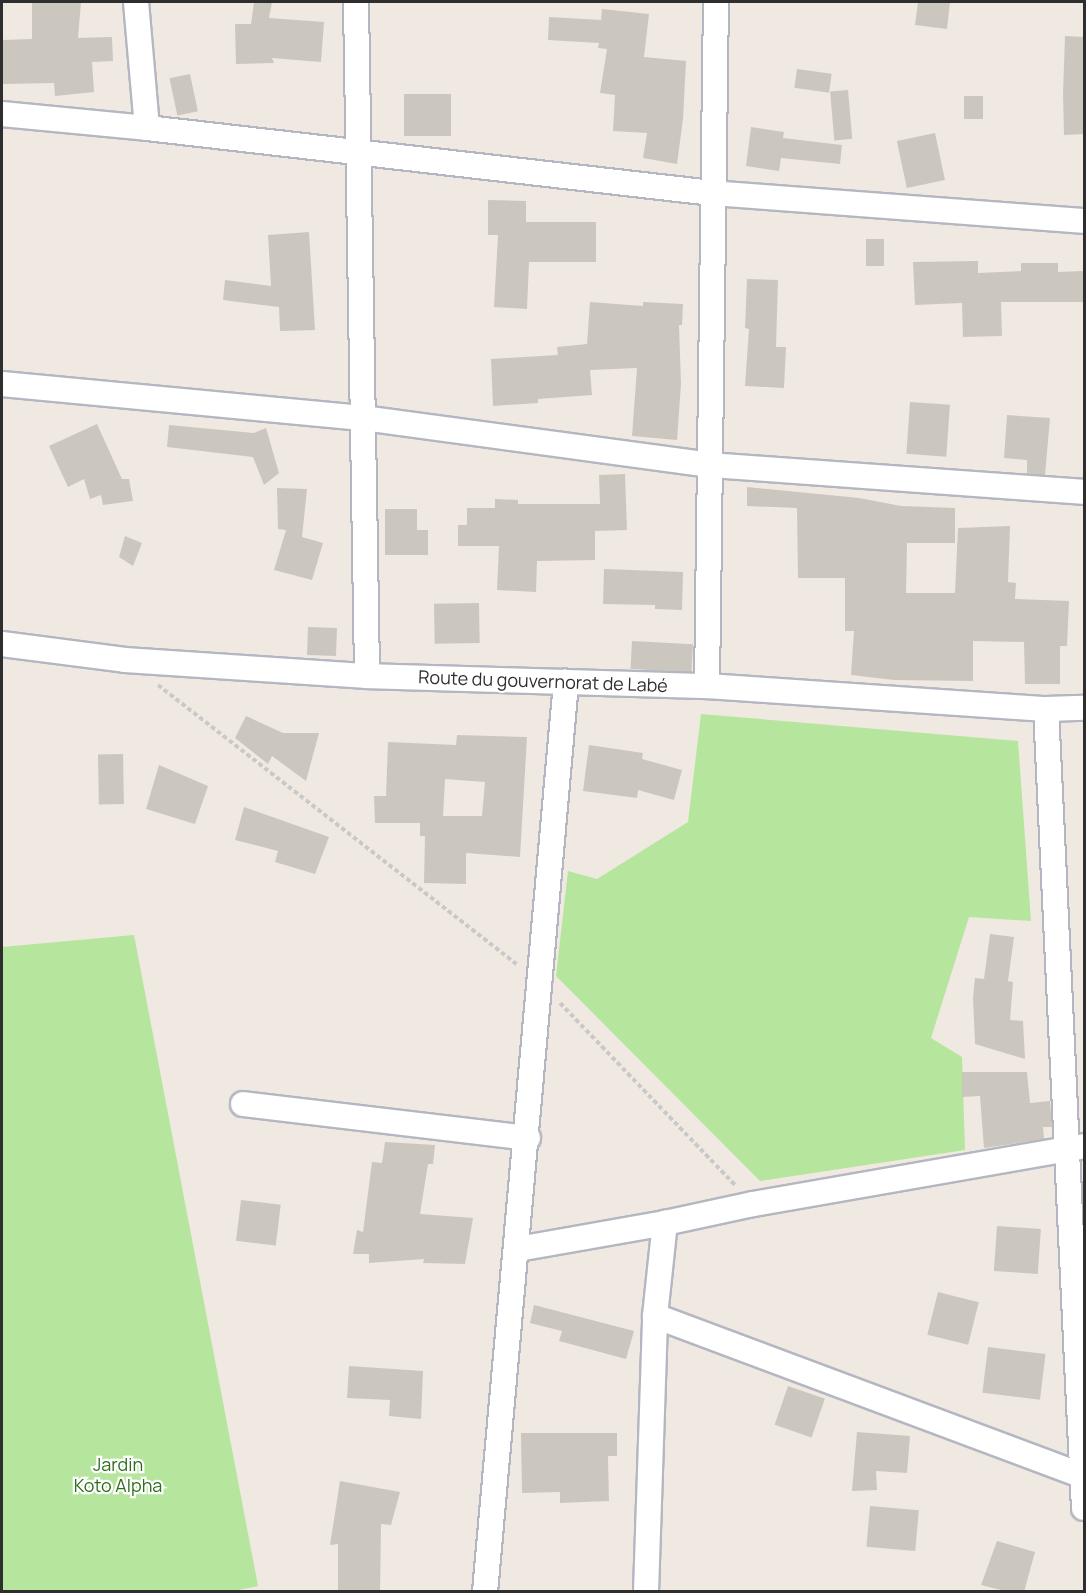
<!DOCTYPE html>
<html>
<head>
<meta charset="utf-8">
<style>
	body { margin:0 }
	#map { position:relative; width:1086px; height:1593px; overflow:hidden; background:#efe9e1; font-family:Manrope,sans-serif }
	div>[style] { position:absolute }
	.green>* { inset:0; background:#b6e59e }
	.building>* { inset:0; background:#cbc7bf; transform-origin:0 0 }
	.path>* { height:4px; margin-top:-2px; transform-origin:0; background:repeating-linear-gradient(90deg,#c9c9c9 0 4.5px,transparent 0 7.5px) }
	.roads { filter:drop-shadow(2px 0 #b4b7c1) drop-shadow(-2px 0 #b4b7c1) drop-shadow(0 2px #b4b7c1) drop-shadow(0 -2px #b4b7c1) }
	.minor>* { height:24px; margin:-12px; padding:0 12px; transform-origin:12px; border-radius:12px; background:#fff }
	span { translate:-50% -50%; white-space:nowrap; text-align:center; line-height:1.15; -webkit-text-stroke:4.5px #fff; paint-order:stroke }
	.street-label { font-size:18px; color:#2e2e2e }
	.park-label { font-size:18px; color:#2c6e1b }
	.frame { position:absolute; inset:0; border:3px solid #2e2e2e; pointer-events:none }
</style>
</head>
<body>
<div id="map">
	<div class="green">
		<i style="clip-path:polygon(701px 714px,1018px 741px,1031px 921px,969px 917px,931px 1038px,962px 1057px,965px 1150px,760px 1181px,556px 976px,568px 871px,597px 879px,688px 822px)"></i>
		<i style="clip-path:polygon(134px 935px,258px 1586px,228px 1592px,2px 1591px,2px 947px)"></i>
	</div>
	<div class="building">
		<i style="clip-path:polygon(32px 2px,81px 2px,78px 38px,112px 37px,113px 61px,92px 62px,94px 92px,55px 96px,54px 83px,2px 84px,2px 40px,32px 39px)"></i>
		<i style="clip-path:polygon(254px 2px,272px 2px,269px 18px,324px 22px,321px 62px,272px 58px,274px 63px,236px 64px,235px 24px,251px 24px)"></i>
		<i style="clip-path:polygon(918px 2px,950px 2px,947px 29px,915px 25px)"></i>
		<i style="clip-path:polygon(602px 9px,649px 14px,644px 57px,686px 61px,683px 119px,677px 164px,643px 158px,647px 133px,613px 131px,615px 95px,600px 93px,607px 49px,598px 48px,599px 43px,548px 40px,549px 17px,601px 20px)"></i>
		<i style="clip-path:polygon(1065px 36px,1084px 37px,1084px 134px,1064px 135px,1063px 94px)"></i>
		<i style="left:797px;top:69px;width:35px;height:19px;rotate:8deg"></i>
		<i style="left:190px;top:74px;width:38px;height:21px;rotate:78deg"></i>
		<i style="left:848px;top:90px;width:49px;height:18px;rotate:85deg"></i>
		<i style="left:404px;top:94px;width:47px;height:42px"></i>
		<i style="left:964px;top:96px;width:19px;height:23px"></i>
		<i style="clip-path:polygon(751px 127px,784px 132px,783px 138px,842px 145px,840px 164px,781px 158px,779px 171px,746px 166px)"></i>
		<i style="left:935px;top:133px;width:48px;height:39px;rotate:78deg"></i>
		<i style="clip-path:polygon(488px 200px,526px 201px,526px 222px,596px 222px,596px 262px,529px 262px,527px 309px,494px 307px,498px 235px,488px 235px)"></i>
		<i style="clip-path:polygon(309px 232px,315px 330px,280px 331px,279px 307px,223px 300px,225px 280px,271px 286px,268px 235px)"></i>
		<i style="left:866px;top:239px;width:18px;height:27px"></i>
		<i style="clip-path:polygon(978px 261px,978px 273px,1021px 271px,1021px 263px,1058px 263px,1058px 272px,1084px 271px,1084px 302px,1001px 302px,1002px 336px,963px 337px,962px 303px,915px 305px,913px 262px)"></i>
		<i style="clip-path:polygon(747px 279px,778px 280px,776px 347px,786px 347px,784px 388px,745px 386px,749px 329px,745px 328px)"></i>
		<i style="clip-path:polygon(590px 302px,643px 306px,643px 302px,683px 304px,682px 325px,679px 325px,681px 384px,677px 440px,632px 436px,637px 368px,590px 370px,592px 395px,538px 399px,538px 403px,493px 406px,491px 359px,558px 355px,557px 347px,587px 344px)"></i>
		<i style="left:910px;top:402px;width:40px;height:52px;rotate:4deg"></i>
		<i style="clip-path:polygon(1007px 415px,1050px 418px,1045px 475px,1027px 474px,1027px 460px,1004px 458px)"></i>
		<i style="clip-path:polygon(97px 424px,122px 479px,129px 479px,133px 501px,103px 505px,101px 495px,90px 499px,84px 479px,68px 487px,49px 446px)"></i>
		<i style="clip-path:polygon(169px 425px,254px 433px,266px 428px,279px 473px,264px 485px,253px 457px,167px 447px)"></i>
		<i style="clip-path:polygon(625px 474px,627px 530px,595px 531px,595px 560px,537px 561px,536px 592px,497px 590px,499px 546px,458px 546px,458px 525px,467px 525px,467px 508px,495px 508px,495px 499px,518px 500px,518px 504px,600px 504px,599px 475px)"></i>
		<i style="clip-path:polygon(747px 487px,859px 498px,901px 506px,955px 508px,955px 543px,907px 543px,906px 593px,955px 593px,958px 528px,1010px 526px,1008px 582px,1016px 583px,1015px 599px,1069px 601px,1067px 646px,1060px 646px,1060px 684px,1025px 684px,1024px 642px,973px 641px,973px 681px,894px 680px,851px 675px,854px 631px,845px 631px,845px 578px,798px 578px,797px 508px,747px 506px)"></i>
		<i style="clip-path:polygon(277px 488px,307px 489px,302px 537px,323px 543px,312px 580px,274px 570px,286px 530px,278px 529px)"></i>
		<i style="clip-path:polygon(385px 509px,417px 509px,417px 530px,428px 530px,428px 555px,385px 555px)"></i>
		<i style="clip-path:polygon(125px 536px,142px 543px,133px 566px,119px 557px)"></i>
		<i style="clip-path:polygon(604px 569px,683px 572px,682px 610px,655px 609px,655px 605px,603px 604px)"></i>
		<i style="left:479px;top:603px;width:40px;height:45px;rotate:89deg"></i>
		<i style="left:308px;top:627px;width:29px;height:28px;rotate:2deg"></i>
		<i style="left:632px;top:641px;width:61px;height:28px;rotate:3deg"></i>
		<i style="clip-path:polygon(246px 716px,283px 733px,319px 733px,306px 781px,272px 756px,268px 764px,235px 738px)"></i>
		<i style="clip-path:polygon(evenodd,457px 735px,527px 737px,520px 857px,466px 853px,466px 884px,424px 883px,425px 836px,420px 836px,420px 823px,375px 823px,374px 796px,386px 796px,388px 742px,456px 745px,457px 735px,445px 779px,485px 782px,482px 816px,443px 816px,445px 779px)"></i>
		<i style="clip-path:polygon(589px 745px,643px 753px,642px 759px,682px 770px,674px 800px,638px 790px,637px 798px,583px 791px)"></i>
		<i style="left:123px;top:754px;width:50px;height:25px;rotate:89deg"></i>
		<i style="clip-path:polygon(159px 765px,208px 786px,195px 824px,146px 809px)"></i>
		<i style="clip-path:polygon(244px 807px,329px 837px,315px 874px,275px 862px,278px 851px,235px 840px)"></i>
		<i style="clip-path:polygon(990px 934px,1014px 937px,1008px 981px,1013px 982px,1010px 1020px,1023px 1021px,1025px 1059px,975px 1044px,973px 998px,975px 978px,984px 979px)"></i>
		<i style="clip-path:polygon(962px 1072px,1027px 1072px,1030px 1103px,1050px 1101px,1052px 1127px,1043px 1127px,1044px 1139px,984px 1148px,980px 1096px,962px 1097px)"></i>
		<i style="clip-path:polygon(385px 1142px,435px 1145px,433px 1164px,428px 1164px,420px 1214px,473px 1218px,465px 1264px,423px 1263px,424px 1259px,369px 1263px,369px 1254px,353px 1254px,357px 1230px,363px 1232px,372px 1162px,382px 1163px)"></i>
		<i style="left:241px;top:1200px;width:40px;height:41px;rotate:7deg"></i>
		<i style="left:997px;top:1226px;width:44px;height:45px;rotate:4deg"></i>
		<i style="left:938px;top:1292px;width:42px;height:44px;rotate:14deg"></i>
		<i style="clip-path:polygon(534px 1305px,634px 1331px,626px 1359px,559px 1341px,562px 1331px,530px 1323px)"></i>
		<i style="left:988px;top:1347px;width:58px;height:46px;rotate:7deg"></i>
		<i style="clip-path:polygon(349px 1366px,423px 1371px,421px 1419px,389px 1416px,390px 1400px,347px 1398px)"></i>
		<i style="left:788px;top:1386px;width:39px;height:41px;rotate:19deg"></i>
		<i style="clip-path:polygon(857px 1432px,910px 1436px,907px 1473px,876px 1471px,877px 1490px,852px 1491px)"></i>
		<i style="clip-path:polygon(521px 1433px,617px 1433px,617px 1456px,608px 1456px,609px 1501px,560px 1503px,560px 1492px,522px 1493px)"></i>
		<i style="clip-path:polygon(340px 1481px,400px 1492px,391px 1525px,381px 1524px,380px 1592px,338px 1592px,338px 1544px,330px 1545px)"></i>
		<i style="left:870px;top:1506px;width:49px;height:41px;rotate:5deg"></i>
		<i style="clip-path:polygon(997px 1541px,1035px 1552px,1024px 1592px,1009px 1592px,981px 1585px)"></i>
	</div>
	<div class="path">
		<i style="left:158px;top:685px;width:457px;rotate:37.9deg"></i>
		<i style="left:560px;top:1003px;width:254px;rotate:46.1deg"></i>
	</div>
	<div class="roads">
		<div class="minor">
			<i style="left:136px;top:2px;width:126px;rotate:85deg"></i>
			<i style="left:356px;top:2px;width:674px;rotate:89.06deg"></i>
			<i style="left:2px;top:114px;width:146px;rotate:5.5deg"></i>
			<i style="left:147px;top:128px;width:569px;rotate:6.56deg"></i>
			<i style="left:712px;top:193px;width:373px;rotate:4.3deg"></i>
			<i style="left:2px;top:384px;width:363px;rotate:5.4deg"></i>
			<i style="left:363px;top:418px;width:350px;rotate:7.7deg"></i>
			<i style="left:710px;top:465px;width:375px;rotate:4.1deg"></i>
			<i style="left:2px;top:644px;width:124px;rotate:7.4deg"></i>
			<i style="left:125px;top:660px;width:243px;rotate:3.8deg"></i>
			<i style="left:367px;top:676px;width:340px;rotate:1.7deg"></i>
			<i style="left:707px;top:686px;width:340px;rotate:3.9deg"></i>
			<i style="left:1046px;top:709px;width:38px;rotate:-2deg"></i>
			<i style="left:707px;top:686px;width:684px;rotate:-89.25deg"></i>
			<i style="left:1046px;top:709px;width:800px;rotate:87.28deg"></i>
			<i style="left:243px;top:1104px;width:287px;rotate:6.8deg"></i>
			<i style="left:518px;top:1249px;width:149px;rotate:-10deg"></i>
			<i style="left:665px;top:1223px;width:90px;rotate:-12.2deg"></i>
			<i style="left:753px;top:1204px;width:336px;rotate:-9.9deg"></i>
			<i style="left:655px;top:1316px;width:458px;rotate:20.5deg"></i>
			<i style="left:485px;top:1592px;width:914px;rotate:-84.91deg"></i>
			<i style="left:646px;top:1592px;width:276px;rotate:-88.1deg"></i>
			<i style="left:655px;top:1316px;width:94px;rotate:-83.9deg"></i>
		</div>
	</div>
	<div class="street-label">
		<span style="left:543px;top:681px;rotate:2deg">Route du gouvernorat de Labé</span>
	</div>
	<div class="park-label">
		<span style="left:118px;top:1475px">Jardin<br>Koto Alpha</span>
	</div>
	<div class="frame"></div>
</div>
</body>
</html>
